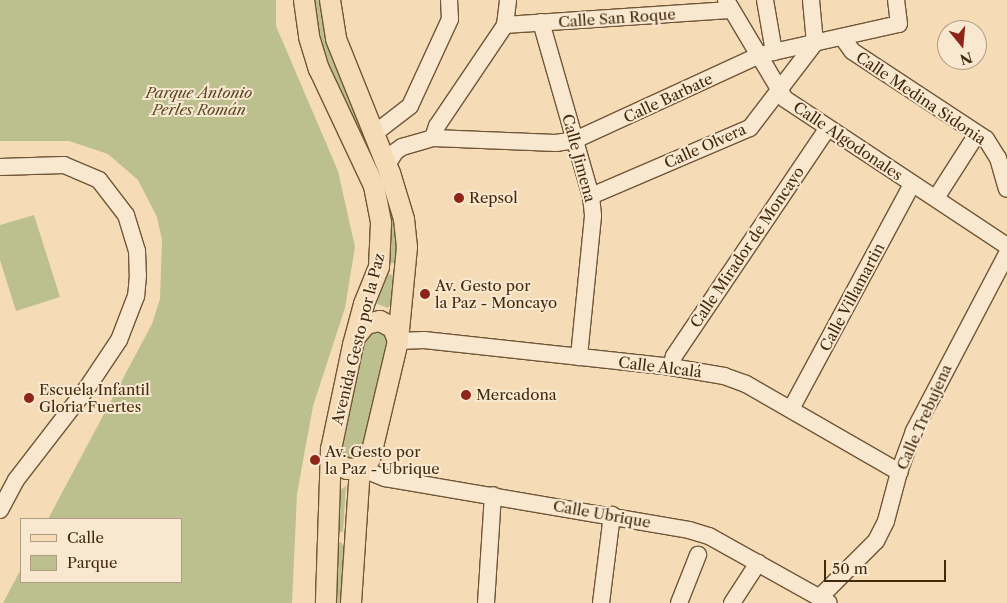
<!DOCTYPE html>
<html>
<head>
<meta charset="utf-8">
<style>
	body { margin:0 }
	#map { position:relative; width:1007px; height:603px; overflow:hidden; background:#f6dbb7; font-family:"Libre Caslon Text",serif }
	div>[style] { position:absolute }
	.green>* { inset:0; background:#bcc08f }
	.roads { filter:drop-shadow(1px 0 #705637) drop-shadow(-1px 0 #705637) drop-shadow(0 1px #705637) drop-shadow(0 -1px #705637) }
	.minor>* { height:16px; margin:-8px; padding:0 8px; transform-origin:8px; border-radius:8px; background:#f9e8d0 }
	.major>* { height:20px; margin:-10px; padding:0 10px; transform-origin:10px; border-radius:10px; background:#f6dbb7 }
	.dots>* { width:14px; height:14px; translate:-50% -50%; box-sizing:border-box; border:2px solid #f9e8d0; border-radius:50% }
	span { translate:-50% -50%; white-space:nowrap; text-align:center; line-height:1.15; -webkit-text-stroke:4px #f9e8d0; paint-order:stroke }
	.street-label { font-size:15px; color:#432a0c }
	.park-label { font-size:15px; color:#5b4826; font-style:italic }
	.poi-label { font-size:15px; color:#432a0c }
	.left { translate:0 -50%; text-align:left }
	.legend { position:absolute; left:20px; top:518px; width:162px; height:65px; box-sizing:border-box; background:#f9e8d0; border:1px solid #b09c82; margin:0; padding:6px 9px; list-style:none; font-size:15px; color:#432a0c }
	.legend li { display:flex; align-items:center; gap:10px; height:25px }
	.legend b { width:25px; border:1px solid #b09c82 }
	.north { position:absolute; left:937px; top:20px; width:50px; height:50px; box-sizing:border-box; background:#f9e8d0; border:1px solid #b09c82; border-radius:50%; rotate:163deg; font-size:14px; font-weight:700; line-height:20px; text-align:center; color:#432a0c }
	.north::after { content:''; display:block; margin:auto; width:18px; height:22px; background:#8f2418; clip-path:polygon(50% 0,100% 100%,50% 72%,0 100%) }
	.scale { position:absolute; left:824px; top:560px; width:122px; height:22px; box-sizing:border-box; border:2px solid #432a0c; border-top:0; padding-left:6px; font-size:15px; line-height:18px; white-space:nowrap; color:#432a0c; -webkit-text-stroke:4px #f9e8d0; paint-order:stroke }
</style>
</head>
<body>
<div id="map">
	<div class="green">
		<i style="clip-path:polygon(0 0,276px 0,276px 26px,338px 171px,355px 247px,345px 308px,313px 406px,297px 494px,292px 603px,3px 603px,21px 569px,21px 582px,181px 582px,181px 519px,48px 519px,152px 324px,160px 299px,162px 240px,157px 217px,138px 180px,108px 154px,69px 141px,0 141px)"></i>
		<i style="clip-path:polygon(312px 0,321px 0,340px 78px,384px 173px,398px 236px,397px 263px,389px 263px,320px 39px)"></i>
		<i style="clip-path:polygon(34px 215px,60px 297px,16px 311px,0 260px,0 225px)"></i>
		<i style="clip-path:polygon(385px 274px,397px 275px,394px 300px,388px 308px,377px 304px)"></i>
		<i style="clip-path:polygon(383px 331px,390px 342px,361px 458px,349px 460px,342px 451px,366px 336px,370px 332px)"></i>
		<i style="clip-path:polygon(346px 486px,343px 532px,336px 531px,340px 490px)"></i>
		<i style="clip-path:polygon(341px 542px,344px 547px,341px 603px,332px 603px,337px 543px)"></i>
	</div>
	<div class="roads">
		<div class="minor">
			<i style="left:726px;top:0;width:115px;rotate:59.2deg"></i>
			<i style="left:785px;top:99px;width:266px;rotate:33.5deg"></i>
			<i style="left:765px;top:0;width:53px;rotate:80.2deg"></i>
			<i style="left:541px;top:22px;width:181px;rotate:74deg"></i>
			<i style="left:591px;top:196px;width:20px;rotate:84deg"></i>
			<i style="left:593px;top:216px;width:142px;rotate:95.7deg"></i>
			<i style="left:505px;top:25px;width:225px;rotate:-3.8deg"></i>
			<i style="left:842px;top:37px;width:17px;rotate:54deg"></i>
			<i style="left:852px;top:51px;width:160px;rotate:33.3deg"></i>
			<i style="left:986px;top:139px;width:22px;rotate:58deg"></i>
			<i style="left:998px;top:158px;width:32px;rotate:74deg"></i>
			<i style="left:375px;top:133px;width:44px;rotate:-37.6deg"></i>
			<i style="left:410px;top:106px;width:96px;rotate:-65.3deg"></i>
			<i style="left:450px;top:19px;width:19px;rotate:-93deg"></i>
			<i style="left:433px;top:138px;width:13px;rotate:-72deg"></i>
			<i style="left:437px;top:126px;width:122px;rotate:-56deg"></i>
			<i style="left:505px;top:25px;width:25px;rotate:-83deg"></i>
			<i style="left:387px;top:165px;width:15px;rotate:-58deg"></i>
			<i style="left:395px;top:152px;width:9px;rotate:-36deg"></i>
			<i style="left:402px;top:147px;width:32px;rotate:-16deg"></i>
			<i style="left:433px;top:138px;width:123px;rotate:2.3deg"></i>
			<i style="left:556px;top:143px;width:19px;rotate:-9deg"></i>
			<i style="left:575px;top:140px;width:204px;rotate:-24.7deg"></i>
			<i style="left:760px;top:55px;width:142px;rotate:-12.6deg"></i>
			<i style="left:899px;top:24px;width:24px;rotate:-97deg"></i>
			<i style="left:0;top:167px;width:64px;rotate:-1.8deg"></i>
			<i style="left:64px;top:165px;width:38px;rotate:23deg"></i>
			<i style="left:99px;top:180px;width:44px;rotate:52.4deg"></i>
			<i style="left:126px;top:215px;width:38px;rotate:73deg"></i>
			<i style="left:137px;top:251px;width:24px;rotate:88deg"></i>
			<i style="left:138px;top:275px;width:21px;rotate:95deg"></i>
			<i style="left:136px;top:296px;width:47px;rotate:111.1deg"></i>
			<i style="left:119px;top:340px;width:58px;rotate:123.7deg"></i>
			<i style="left:87px;top:388px;width:116px;rotate:127.7deg"></i>
			<i style="left:16px;top:480px;width:34px;rotate:118deg"></i>
			<i style="left:591px;top:196px;width:173px;rotate:-23.2deg"></i>
			<i style="left:750px;top:128px;width:107px;rotate:-52.6deg"></i>
			<i style="left:815px;top:43px;width:43px;rotate:-95.3deg"></i>
			<i style="left:936px;top:198px;width:76px;rotate:-57.4deg"></i>
			<i style="left:398px;top:341px;width:26px;rotate:-2deg"></i>
			<i style="left:424px;top:340px;width:248px;rotate:6.2deg"></i>
			<i style="left:671px;top:367px;width:54px;rotate:9.6deg"></i>
			<i style="left:724px;top:376px;width:23px;rotate:20deg"></i>
			<i style="left:746px;top:384px;width:177px;rotate:29.9deg"></i>
			<i style="left:671px;top:367px;width:11px;rotate:-75deg"></i>
			<i style="left:674px;top:356px;width:274px;rotate:-56deg"></i>
			<i style="left:791px;top:409px;width:255px;rotate:-61.7deg"></i>
			<i style="left:360px;top:468px;width:27px;rotate:22deg"></i>
			<i style="left:385px;top:478px;width:308px;rotate:9.7deg"></i>
			<i style="left:689px;top:530px;width:21px;rotate:17deg"></i>
			<i style="left:709px;top:536px;width:137px;rotate:29.2deg"></i>
			<i style="left:820px;top:597px;width:79px;rotate:-45deg"></i>
			<i style="left:876px;top:541px;width:22px;rotate:-63deg"></i>
			<i style="left:886px;top:521px;width:51px;rotate:-75.1deg"></i>
			<i style="left:899px;top:472px;width:44px;rotate:-69.9deg"></i>
			<i style="left:914px;top:431px;width:200px;rotate:-62.3deg"></i>
			<i style="left:486px;top:603px;width:108px;rotate:-86.3deg"></i>
			<i style="left:601px;top:603px;width:89px;rotate:-82.9deg"></i>
			<i style="left:679px;top:603px;width:52px;rotate:-68.4deg"></i>
			<i style="left:732px;top:603px;width:48px;rotate:-57deg"></i>
		</div>
		<div class="major">
			<i style="left:304px;top:0;width:37px;rotate:82deg"></i>
			<i style="left:309px;top:37px;width:34px;rotate:73deg"></i>
			<i style="left:319px;top:69px;width:129px;rotate:64.8deg"></i>
			<i style="left:374px;top:186px;width:38px;rotate:79deg"></i>
			<i style="left:381px;top:223px;width:44px;rotate:92.6deg"></i>
			<i style="left:379px;top:267px;width:40px;rotate:112deg"></i>
			<i style="left:364px;top:304px;width:42px;rotate:105deg"></i>
			<i style="left:353px;top:345px;width:106px;rotate:101.9deg"></i>
			<i style="left:331px;top:449px;width:154px;rotate:91.9deg"></i>
			<i style="left:330px;top:0;width:39px;rotate:81deg"></i>
			<i style="left:336px;top:39px;width:144px;rotate:68.1deg"></i>
			<i style="left:390px;top:173px;width:48px;rotate:73.1deg"></i>
			<i style="left:404px;top:219px;width:28px;rotate:84deg"></i>
			<i style="left:407px;top:247px;width:94px;rotate:95.5deg"></i>
			<i style="left:398px;top:341px;width:121px;rotate:103.3deg"></i>
			<i style="left:370px;top:459px;width:13px;rotate:138deg"></i>
			<i style="left:360px;top:468px;width:13px;rotate:176deg"></i>
			<i style="left:347px;top:469px;width:14px;rotate:-150deg"></i>
			<i style="left:335px;top:462px;width:14px;rotate:-107deg"></i>
			<i style="left:357px;top:335px;width:14px;rotate:-51deg"></i>
			<i style="left:366px;top:324px;width:14px;rotate:-12deg"></i>
			<i style="left:380px;top:321px;width:15px;rotate:28deg"></i>
			<i style="left:393px;top:328px;width:14px;rotate:69deg"></i>
			<i style="left:351px;top:603px;width:135px;rotate:-86.2deg"></i>
		</div>
	</div>
	<div class="dots">
		<i style="left:459px;top:198px;background:#8f2418"></i>
		<i style="left:425px;top:294px;background:#8f2418"></i>
		<i style="left:466px;top:395px;background:#8f2418"></i>
		<i style="left:29px;top:398px;background:#8f2418"></i>
		<i style="left:315px;top:460px;background:#8f2418"></i>
	</div>
	<div class="street-label">
		<span style="left:617px;top:18px;rotate:-4deg">Calle San Roque</span>
		<span style="left:668px;top:98px;rotate:-25deg">Calle Barbate</span>
		<span style="left:921px;top:98px;rotate:34deg">Calle Medina Sidonia</span>
		<span style="left:848px;top:141px;rotate:34deg">Calle Algodonales</span>
		<span style="left:705px;top:146px;rotate:-24deg">Calle Olvera</span>
		<span style="left:579px;top:158px;rotate:75deg">Calle Jimena</span>
		<span style="left:747px;top:247px;rotate:-56deg">Calle Mirador de Moncayo</span>
		<span style="left:852px;top:297px;rotate:-62deg">Calle Villamartin</span>
		<span style="left:358px;top:339px;rotate:-76deg">Avenida Gesto por la Paz</span>
		<span style="left:660px;top:367px;rotate:7deg">Calle Alcalá</span>
		<span style="left:924px;top:417px;rotate:-66deg">Calle Trebujena</span>
		<span style="left:602px;top:514px;rotate:10deg">Calle Ubrique</span>
	</div>
	<div class="park-label">
		<span style="left:199px;top:101px">Parque Antonio<br>Perles Román</span>
	</div>
	<div class="poi-label">
		<span class="left" style="left:469px;top:198px">Repsol</span>
		<span class="left" style="left:435px;top:294px">Av. Gesto por<br>la Paz - Moncayo</span>
		<span class="left" style="left:39px;top:398px">Escuela Infantil<br>Gloria Fuertes</span>
		<span class="left" style="left:476px;top:395px">Mercadona</span>
		<span class="left" style="left:325px;top:460px">Av. Gesto por<br>la Paz - Ubrique</span>
	</div>
	<ul class="legend">
	<li><b style="height:6px;background:#f6dbb7"></b>Calle</li>
	<li><b style="height:14px;background:#bcc08f"></b>Parque</li>
	</ul>
	<div class="north">N</div>
	<div class="scale">50 m</div>
</div>
</body>
</html>
